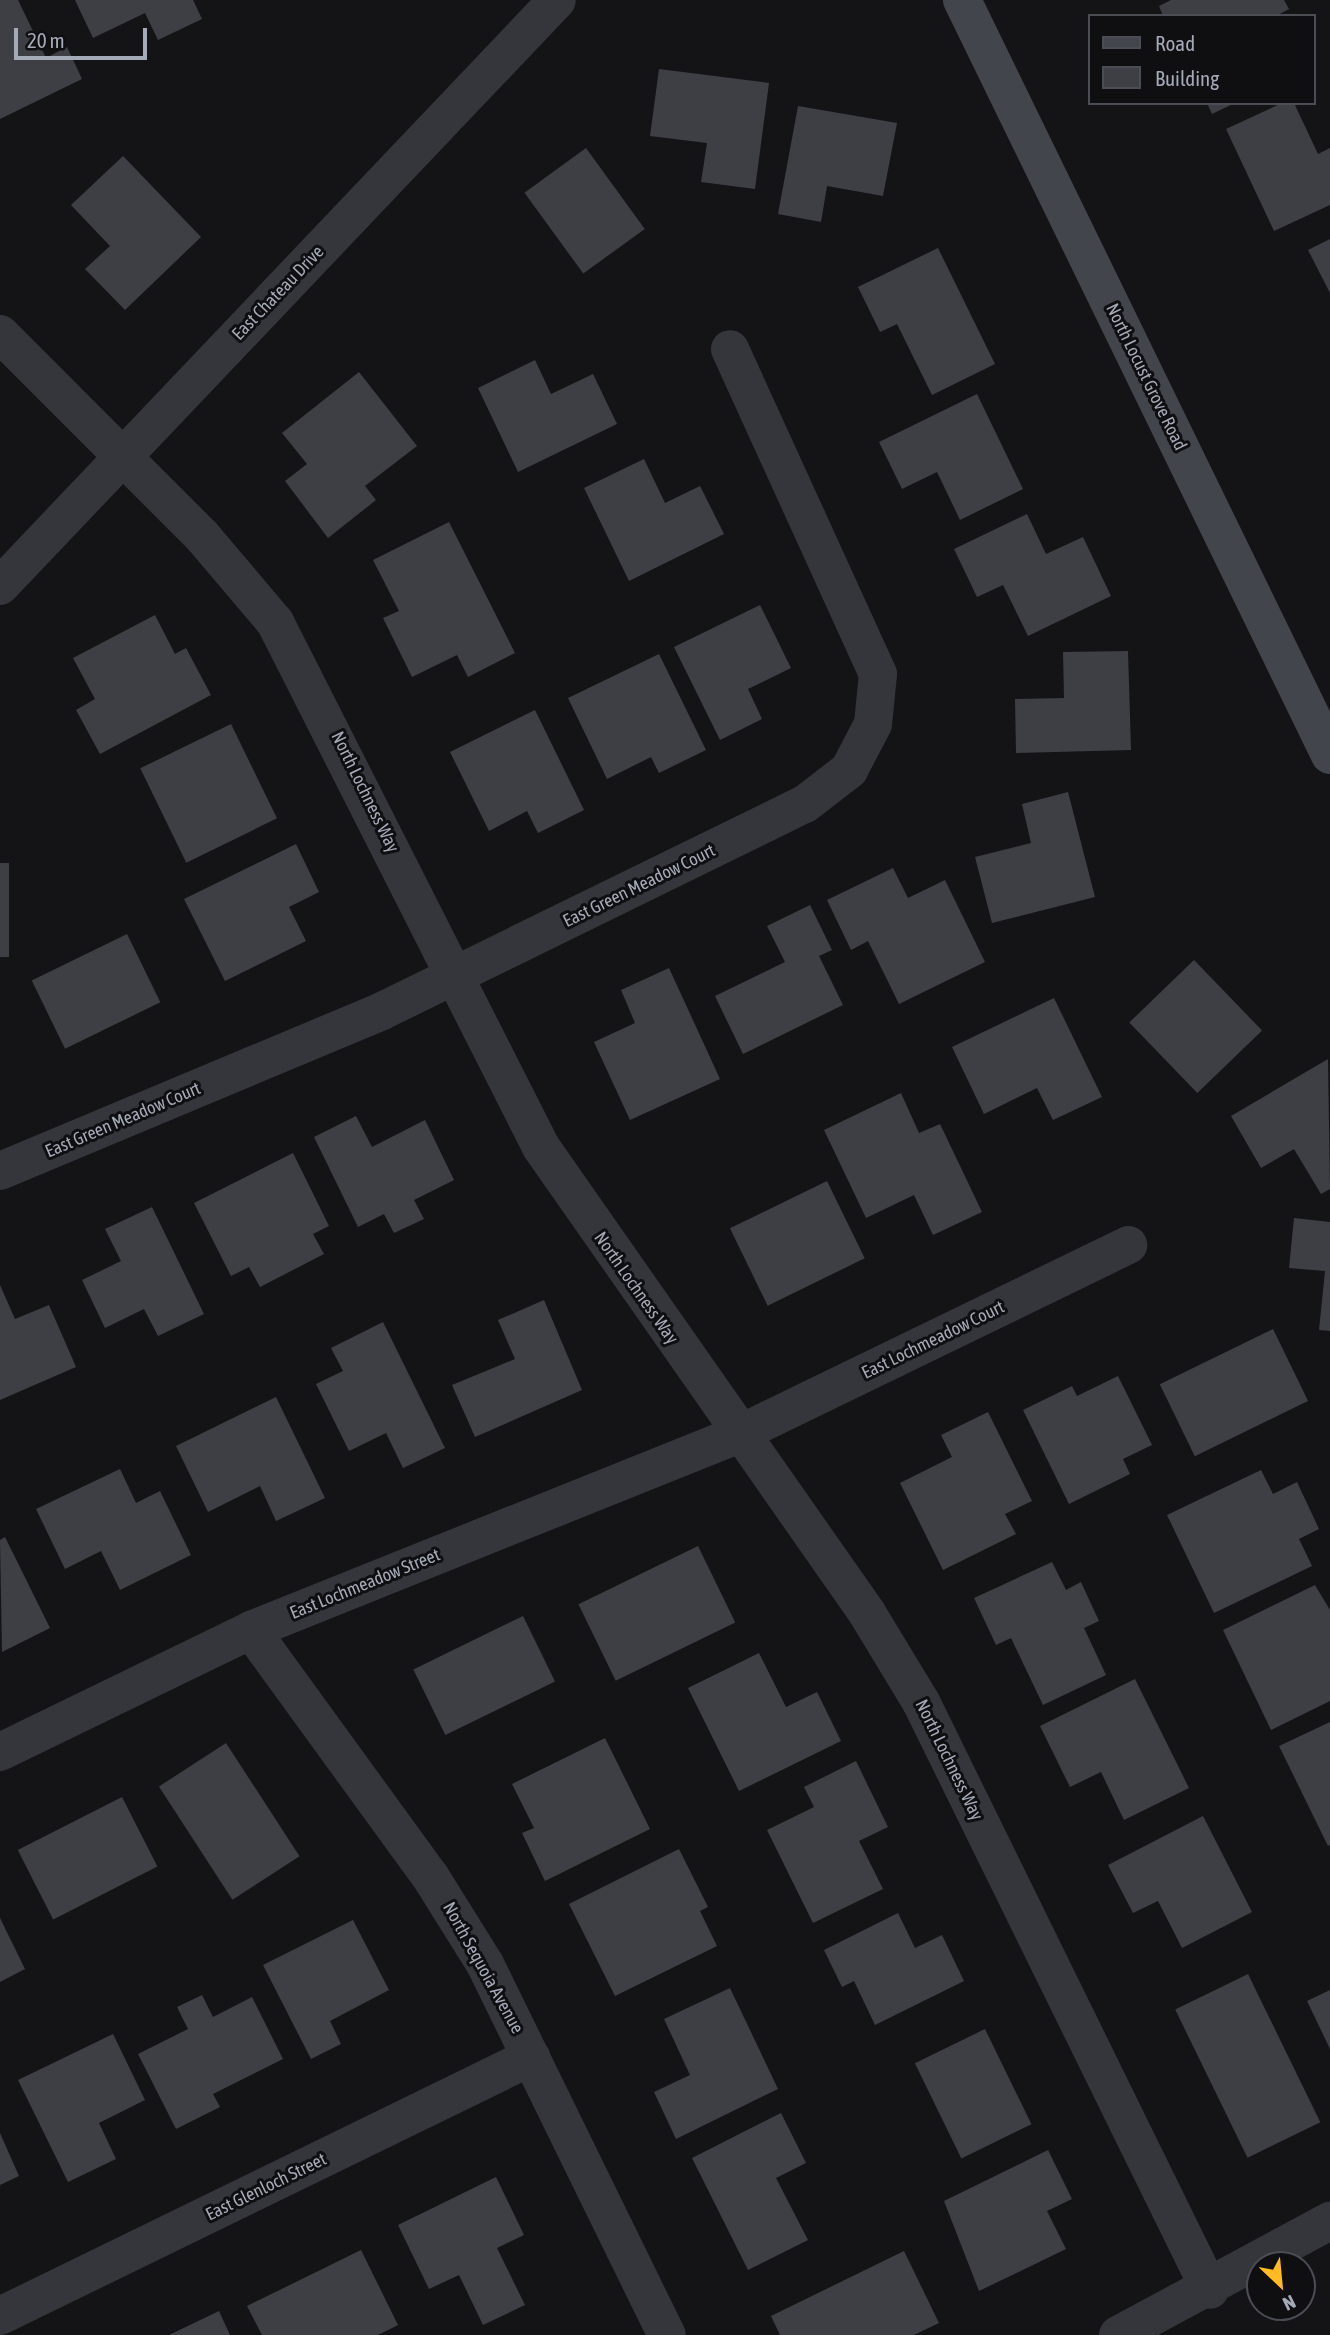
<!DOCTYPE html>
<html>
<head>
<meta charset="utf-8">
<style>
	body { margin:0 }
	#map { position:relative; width:1330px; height:2335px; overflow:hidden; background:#141417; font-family:"Asap Condensed",sans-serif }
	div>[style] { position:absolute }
	.building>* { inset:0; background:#3e3f44; transform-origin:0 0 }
	.street>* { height:38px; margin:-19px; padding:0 19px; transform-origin:19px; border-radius:19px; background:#35363c }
	.secondary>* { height:38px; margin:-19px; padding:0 19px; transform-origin:19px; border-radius:19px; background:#43454c }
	span { translate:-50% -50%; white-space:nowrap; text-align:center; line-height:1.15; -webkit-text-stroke:6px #0f0f12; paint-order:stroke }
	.street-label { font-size:18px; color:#a5aab8 }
	.legend { position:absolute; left:1088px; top:14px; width:228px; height:91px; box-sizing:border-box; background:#0f0f12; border:2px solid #4b4d54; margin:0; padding:9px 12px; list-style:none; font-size:21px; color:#a5aab8 }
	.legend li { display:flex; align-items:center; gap:14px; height:35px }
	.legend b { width:35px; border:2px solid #4b4d54 }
	.north { position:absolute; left:1246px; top:2251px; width:70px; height:70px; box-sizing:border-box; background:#0f0f12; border:2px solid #4b4d54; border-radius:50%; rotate:154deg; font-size:19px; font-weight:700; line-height:28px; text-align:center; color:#a5aab8 }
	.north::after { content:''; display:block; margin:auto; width:24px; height:32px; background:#ffba24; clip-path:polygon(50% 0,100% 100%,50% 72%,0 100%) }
	.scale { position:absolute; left:14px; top:28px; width:133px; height:32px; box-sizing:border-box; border:4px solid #a5aab8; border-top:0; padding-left:9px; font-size:21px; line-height:24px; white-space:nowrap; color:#a5aab8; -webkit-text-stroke:5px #0f0f12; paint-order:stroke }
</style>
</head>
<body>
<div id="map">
	<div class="building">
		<i style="clip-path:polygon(0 0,18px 0,46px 58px,67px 47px,82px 79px,0 119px)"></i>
		<i style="clip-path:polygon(75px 0,193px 0,202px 19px,158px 40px,145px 13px,93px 38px)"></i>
		<i style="clip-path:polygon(1171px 0,1284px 0,1289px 9px,1276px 16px,1163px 16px,1159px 6px)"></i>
		<i style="clip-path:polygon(659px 69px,769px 83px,755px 189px,701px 182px,707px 143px,650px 136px)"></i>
		<i style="clip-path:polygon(1207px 103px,1235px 103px,1212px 114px)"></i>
		<i style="clip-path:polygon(1282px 103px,1294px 103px,1318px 154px,1330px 148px,1330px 205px,1274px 231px,1226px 129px)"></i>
		<i style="clip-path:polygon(798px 106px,897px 123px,883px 196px,827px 186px,821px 222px,778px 214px)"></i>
		<i style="left:586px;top:148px;width:100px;height:76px;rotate:54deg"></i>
		<i style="clip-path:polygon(123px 156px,201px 237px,125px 310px,85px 269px,110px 246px,71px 205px)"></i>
		<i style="clip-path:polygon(1330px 239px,1330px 293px,1308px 250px)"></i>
		<i style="clip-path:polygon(938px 248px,995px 364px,932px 395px,897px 324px,880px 332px,858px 287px)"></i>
		<i style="clip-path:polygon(535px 360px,551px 394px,593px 374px,617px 424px,518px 472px,478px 388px)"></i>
		<i style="clip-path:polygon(359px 372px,417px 446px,365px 486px,376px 500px,328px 538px,285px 481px,307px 464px,282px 433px)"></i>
		<i style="clip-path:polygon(977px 394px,1023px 489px,960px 520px,937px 472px,902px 489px,879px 442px)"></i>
		<i style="clip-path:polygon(644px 459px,665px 503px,700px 486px,724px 534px,629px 581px,584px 488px)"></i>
		<i style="clip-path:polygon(1027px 514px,1046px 554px,1083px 537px,1111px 596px,1028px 636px,1003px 585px,977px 597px,954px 549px)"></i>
		<i style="clip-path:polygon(449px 522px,515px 653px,468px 677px,457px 655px,412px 677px,383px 618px,399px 611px,373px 560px)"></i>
		<i style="clip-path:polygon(760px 605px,791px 668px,748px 689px,762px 719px,720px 740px,674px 647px)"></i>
		<i style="clip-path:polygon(155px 615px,175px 654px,186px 648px,211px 695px,100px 754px,76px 710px,95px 699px,73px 658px)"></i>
		<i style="clip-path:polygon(1128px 651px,1131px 750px,1016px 753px,1015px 699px,1064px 698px,1063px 652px)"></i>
		<i style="clip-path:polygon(659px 654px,706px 750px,659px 773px,651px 757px,607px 779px,568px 698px)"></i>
		<i style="clip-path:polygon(535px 710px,584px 810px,538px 833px,527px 811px,489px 831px,450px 752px)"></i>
		<i style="left:231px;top:724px;width:105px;height:101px;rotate:64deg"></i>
		<i style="clip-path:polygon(1068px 792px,1095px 897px,992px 923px,975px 857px,1031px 843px,1022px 804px)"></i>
		<i style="clip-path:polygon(296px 844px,319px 892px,289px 907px,306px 941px,225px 981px,184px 899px)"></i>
		<i style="left:0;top:863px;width:9px;height:94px"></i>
		<i style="clip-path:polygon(893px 868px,908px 898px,945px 880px,985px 962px,899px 1004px,868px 941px,851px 950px,827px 900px)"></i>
		<i style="clip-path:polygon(810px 905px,832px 950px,819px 956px,843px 1005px,743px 1054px,715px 996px,785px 962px,767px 926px)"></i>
		<i style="left:127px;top:934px;width:76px;height:106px;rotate:64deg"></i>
		<i style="left:1194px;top:960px;width:98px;height:90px;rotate:46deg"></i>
		<i style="clip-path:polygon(669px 968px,720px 1079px,630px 1120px,594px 1042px,635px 1023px,621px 990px)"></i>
		<i style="clip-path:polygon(1054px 998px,1102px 1097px,1053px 1120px,1037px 1088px,984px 1114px,952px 1047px)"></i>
		<i style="clip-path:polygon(1328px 1059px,1330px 1189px,1321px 1194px,1294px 1149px,1261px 1168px,1231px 1116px)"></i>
		<i style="clip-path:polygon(901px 1093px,919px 1133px,940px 1124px,982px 1212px,933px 1235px,914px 1195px,866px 1218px,824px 1130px)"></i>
		<i style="clip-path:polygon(356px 1116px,372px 1147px,425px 1120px,454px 1180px,414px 1200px,424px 1219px,394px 1233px,384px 1214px,358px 1227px,314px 1137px)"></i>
		<i style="clip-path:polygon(293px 1153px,329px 1226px,313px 1234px,324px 1254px,260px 1287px,249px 1267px,231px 1276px,194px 1203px)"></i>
		<i style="left:827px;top:1181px;width:86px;height:108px;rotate:64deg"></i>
		<i style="clip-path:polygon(152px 1207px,204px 1314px,158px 1336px,144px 1309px,105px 1328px,82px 1280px,121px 1261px,105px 1229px)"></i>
		<i style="clip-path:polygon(1294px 1218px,1330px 1222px,1330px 1331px,1319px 1330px,1325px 1271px,1289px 1268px)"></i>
		<i style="clip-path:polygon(0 1285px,15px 1319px,49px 1305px,76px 1367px,0 1400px)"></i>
		<i style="clip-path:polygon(544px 1300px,582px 1390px,475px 1437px,452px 1385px,515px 1359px,498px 1320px)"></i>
		<i style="clip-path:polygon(383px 1322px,445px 1448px,403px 1468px,386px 1433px,349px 1451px,316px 1384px,343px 1371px,331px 1348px)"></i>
		<i style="left:1273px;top:1329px;width:80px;height:126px;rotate:64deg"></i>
		<i style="clip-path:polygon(1118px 1376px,1152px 1445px,1123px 1459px,1130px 1474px,1069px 1504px,1023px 1410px,1072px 1386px,1077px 1396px)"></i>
		<i style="clip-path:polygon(276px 1397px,325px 1498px,276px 1521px,260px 1486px,208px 1512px,176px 1446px)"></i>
		<i style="clip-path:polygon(988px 1412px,1032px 1501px,1005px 1514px,1016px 1534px,943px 1570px,900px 1483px,952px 1457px,941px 1435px)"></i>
		<i style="clip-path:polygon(120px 1469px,136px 1503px,160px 1491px,191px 1555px,120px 1590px,101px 1551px,65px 1569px,36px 1509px)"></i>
		<i style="clip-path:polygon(1261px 1470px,1273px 1494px,1297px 1482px,1319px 1529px,1299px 1539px,1312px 1566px,1214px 1613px,1167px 1515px)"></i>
		<i style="clip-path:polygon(5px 1537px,50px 1628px,2px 1652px,0 1540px)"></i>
		<i style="left:698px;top:1546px;width:85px;height:133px;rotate:64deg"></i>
		<i style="clip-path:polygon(1052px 1562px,1066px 1590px,1081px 1582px,1099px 1621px,1084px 1628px,1106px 1675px,1043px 1705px,1011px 1638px,996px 1645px,974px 1598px)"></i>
		<i style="clip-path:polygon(1315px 1585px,1330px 1610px,1330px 1701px,1271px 1730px,1223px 1630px)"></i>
		<i style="left:523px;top:1616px;width:73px;height:122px;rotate:64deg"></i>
		<i style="clip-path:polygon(759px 1653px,786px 1707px,817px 1692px,841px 1741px,739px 1791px,688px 1688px)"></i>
		<i style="clip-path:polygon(1135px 1679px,1189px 1788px,1124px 1820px,1101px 1772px,1070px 1787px,1040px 1726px)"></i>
		<i style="clip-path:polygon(1330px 1722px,1330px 1845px,1328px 1846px,1279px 1746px)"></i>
		<i style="clip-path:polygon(605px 1738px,650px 1829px,545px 1881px,522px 1833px,534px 1828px,512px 1784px)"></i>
		<i style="left:226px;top:1743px;width:135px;height:80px;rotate:57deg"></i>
		<i style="clip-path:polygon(856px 1761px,888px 1827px,859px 1841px,883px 1889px,813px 1923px,767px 1830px,814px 1807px,804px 1787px)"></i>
		<i style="left:122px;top:1797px;width:78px;height:117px;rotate:63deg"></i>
		<i style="clip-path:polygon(1203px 1816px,1252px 1912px,1182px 1948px,1158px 1901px,1133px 1913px,1108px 1865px)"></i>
		<i style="clip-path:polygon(679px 1849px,708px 1907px,700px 1911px,717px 1946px,615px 1996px,569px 1904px)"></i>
		<i style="clip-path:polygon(898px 1913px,915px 1948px,942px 1935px,964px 1981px,875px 2025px,854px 1981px,842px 1987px,824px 1950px)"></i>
		<i style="clip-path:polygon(0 1918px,25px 1969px,0 1982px)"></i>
		<i style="clip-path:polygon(353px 1920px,389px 1990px,330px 2021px,341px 2044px,311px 2059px,263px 1965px)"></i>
		<i style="left:1248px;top:1974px;width:165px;height:81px;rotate:64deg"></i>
		<i style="clip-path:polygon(730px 1988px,778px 2089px,676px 2139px,654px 2092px,690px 2075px,664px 2019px)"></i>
		<i style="clip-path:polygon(1330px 1990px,1330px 2049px,1307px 2001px)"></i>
		<i style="clip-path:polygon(202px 1995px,213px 2017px,252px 1997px,283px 2059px,213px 2094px,220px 2107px,176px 2129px,138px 2054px,188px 2029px,177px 2007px)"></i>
		<i style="left:985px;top:2029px;width:106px;height:78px;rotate:64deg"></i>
		<i style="clip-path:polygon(113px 2034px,145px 2100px,99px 2123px,116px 2159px,68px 2182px,18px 2080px)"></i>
		<i style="clip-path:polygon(781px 2113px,806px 2163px,776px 2178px,808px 2240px,748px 2270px,692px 2158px)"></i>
		<i style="clip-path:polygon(0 2133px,19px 2176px,0 2185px)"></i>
		<i style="clip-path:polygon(1048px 2150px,1072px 2199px,1047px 2211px,1066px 2249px,979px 2291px,944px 2201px)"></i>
		<i style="clip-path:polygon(496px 2177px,524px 2235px,497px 2248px,525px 2305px,483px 2325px,459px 2275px,429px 2289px,398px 2225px)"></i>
		<i style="clip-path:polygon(361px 2250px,398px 2325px,378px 2335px,262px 2335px,247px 2306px)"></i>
		<i style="clip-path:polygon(904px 2251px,939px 2323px,914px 2335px,780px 2335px,771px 2316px)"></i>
		<i style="clip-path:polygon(219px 2311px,230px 2335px,169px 2335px)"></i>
	</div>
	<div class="street">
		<i style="left:0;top:334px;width:286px;rotate:45deg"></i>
		<i style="left:202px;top:536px;width:113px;rotate:49.7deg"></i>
		<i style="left:275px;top:622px;width:589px;rotate:63.13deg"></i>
		<i style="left:541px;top:1147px;width:569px;rotate:55.02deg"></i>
		<i style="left:867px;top:1613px;width:104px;rotate:58.8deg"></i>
		<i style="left:921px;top:1702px;width:655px;rotate:63.83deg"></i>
		<i style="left:0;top:586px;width:808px;rotate:-46.45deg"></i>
		<i style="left:0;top:1171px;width:414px;rotate:-22.7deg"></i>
		<i style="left:382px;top:1011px;width:471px;rotate:-26.1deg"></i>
		<i style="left:805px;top:804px;width:56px;rotate:-37.7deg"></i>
		<i style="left:849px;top:770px;width:52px;rotate:-62.4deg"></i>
		<i style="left:873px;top:724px;width:50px;rotate:-84.3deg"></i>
		<i style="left:878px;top:674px;width:357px;rotate:-114.5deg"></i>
		<i style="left:251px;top:1630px;width:304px;rotate:54deg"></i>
		<i style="left:430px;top:1876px;width:104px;rotate:58deg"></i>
		<i style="left:485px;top:1964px;width:413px;rotate:63.9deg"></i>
		<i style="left:0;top:1752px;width:279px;rotate:-25.9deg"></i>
		<i style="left:251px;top:1630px;width:524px;rotate:-21.86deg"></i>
		<i style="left:737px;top:1435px;width:435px;rotate:-25.9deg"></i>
		<i style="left:0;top:2316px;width:591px;rotate:-26deg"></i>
		<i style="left:1118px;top:2335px;width:241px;rotate:-28.3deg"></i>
	</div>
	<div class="secondary">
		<i style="left:962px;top:0;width:840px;rotate:64.01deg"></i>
	</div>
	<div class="street-label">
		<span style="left:278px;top:293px;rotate:-46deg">East Chateau Drive</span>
		<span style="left:1146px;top:377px;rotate:64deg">North Locust Grove Road</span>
		<span style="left:365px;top:792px;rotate:64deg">North Lochness Way</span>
		<span style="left:639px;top:886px;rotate:-26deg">East Green Meadow Court</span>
		<span style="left:123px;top:1120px;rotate:-23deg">East Green Meadow Court</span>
		<span style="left:636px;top:1288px;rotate:55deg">North Lochness Way</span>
		<span style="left:933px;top:1340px;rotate:-26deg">East Lochmeadow Court</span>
		<span style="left:365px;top:1584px;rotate:-22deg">East Lochmeadow Street</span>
		<span style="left:949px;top:1760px;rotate:64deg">North Lochness Way</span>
		<span style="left:483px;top:1968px;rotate:61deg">North Sequoia Avenue</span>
		<span style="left:266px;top:2187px;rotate:-26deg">East Glenloch Street</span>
	</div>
	<ul class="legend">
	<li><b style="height:9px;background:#43454c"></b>Road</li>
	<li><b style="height:19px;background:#3e3f44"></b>Building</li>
	</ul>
	<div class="north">N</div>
	<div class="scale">20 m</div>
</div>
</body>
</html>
